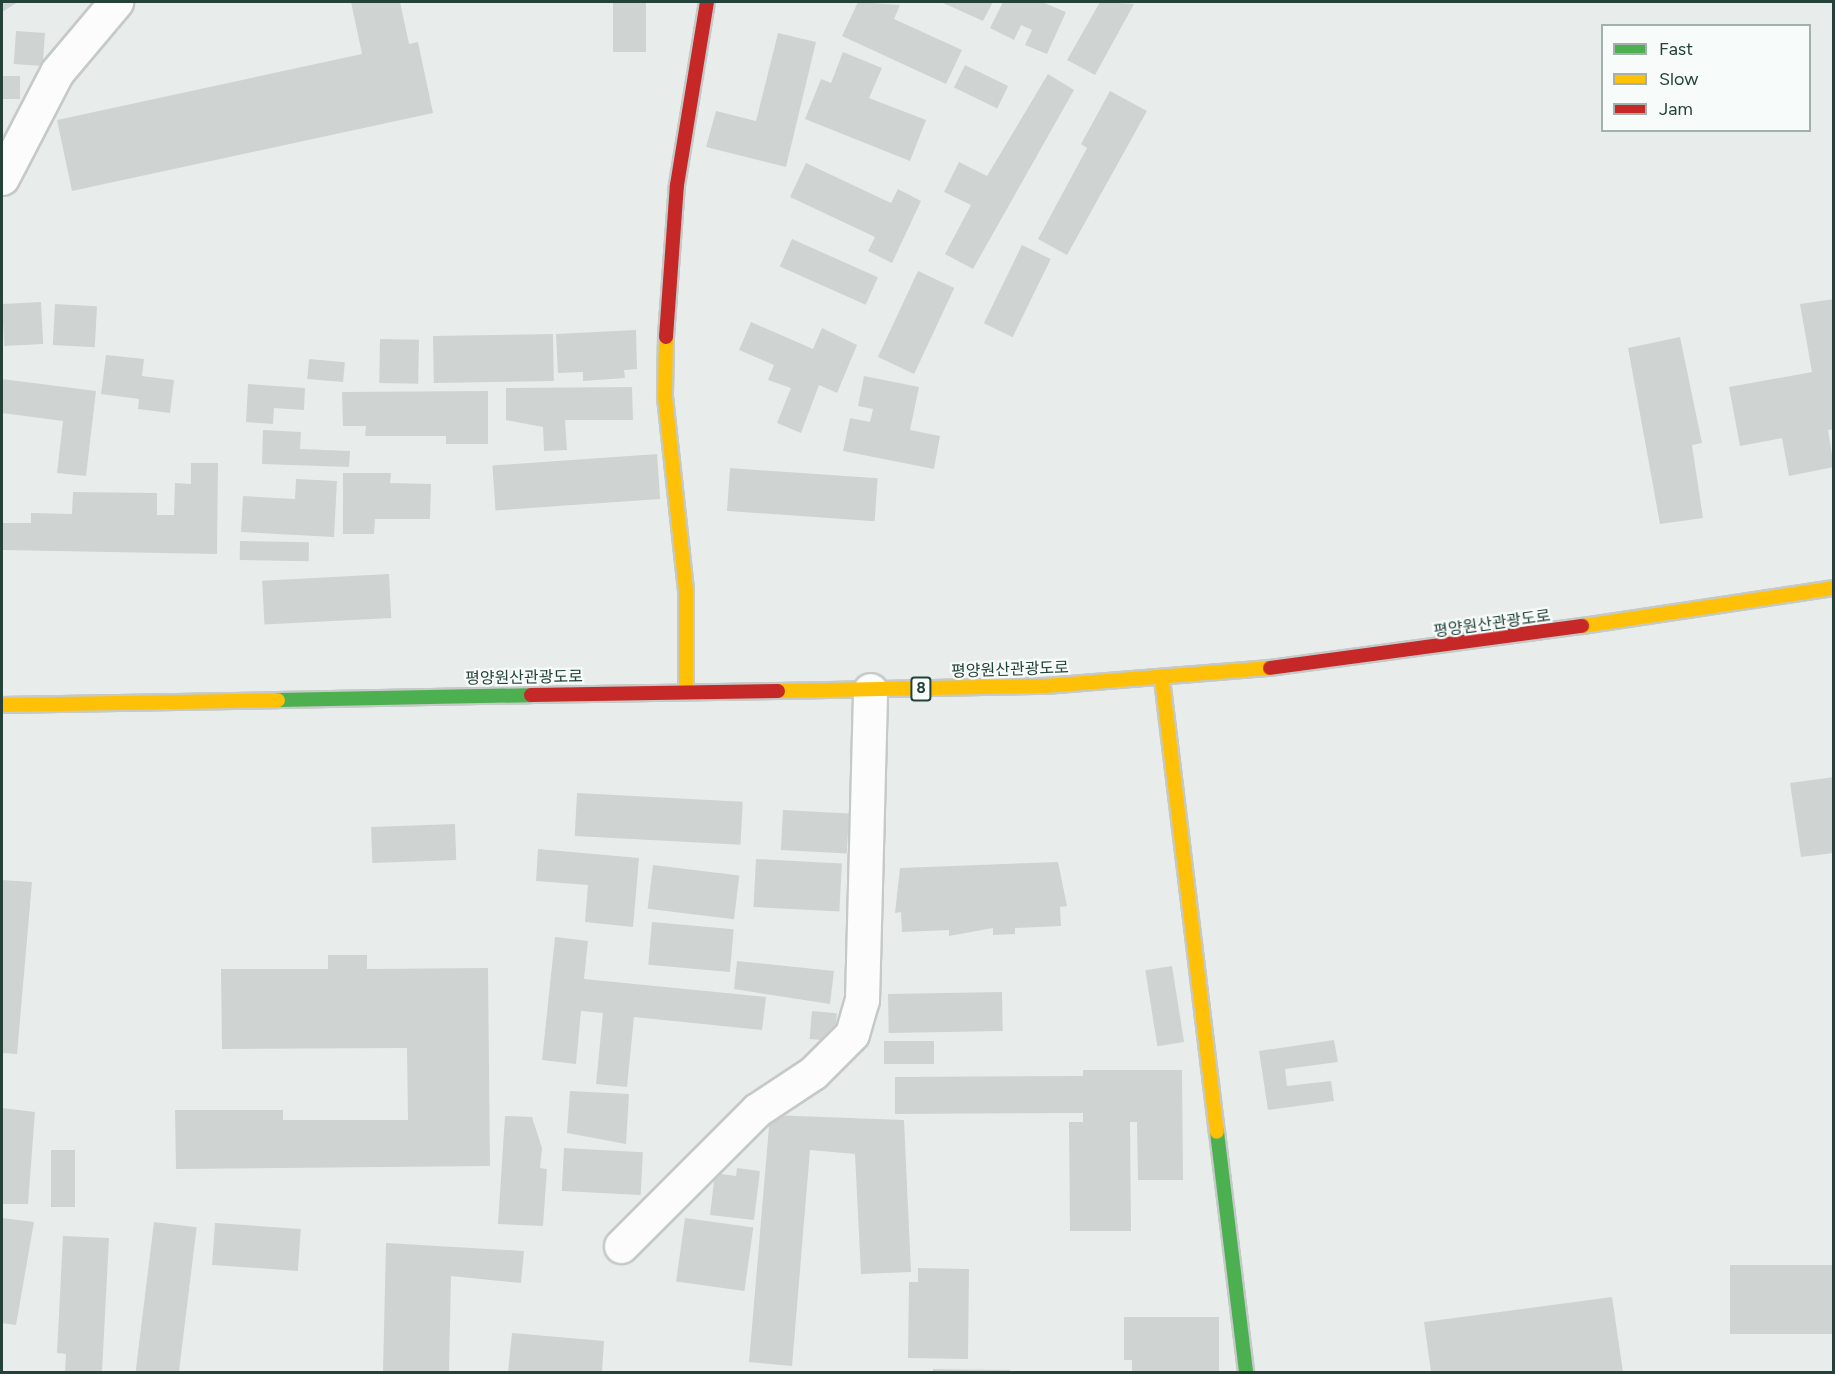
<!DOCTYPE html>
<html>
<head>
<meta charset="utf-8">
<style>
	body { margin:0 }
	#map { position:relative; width:1835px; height:1374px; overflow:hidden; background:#e8edeb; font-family:Figtree,"Noto Sans KR",sans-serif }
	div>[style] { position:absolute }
	.building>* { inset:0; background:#cfd4d2; transform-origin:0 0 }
	.roads { filter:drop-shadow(2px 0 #c5cac8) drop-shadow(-2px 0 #c5cac8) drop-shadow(0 2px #c5cac8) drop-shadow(0 -2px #c5cac8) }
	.street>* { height:33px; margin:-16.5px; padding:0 16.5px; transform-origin:16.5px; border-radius:16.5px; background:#fcfcfc }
	.fast>* { height:14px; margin:-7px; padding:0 7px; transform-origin:7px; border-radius:7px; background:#4caf50 }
	.slow>* { height:14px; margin:-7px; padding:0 7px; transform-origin:7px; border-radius:7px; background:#ffc107 }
	.jam>* { height:14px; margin:-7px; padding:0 7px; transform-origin:7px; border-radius:7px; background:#c62828 }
	span { translate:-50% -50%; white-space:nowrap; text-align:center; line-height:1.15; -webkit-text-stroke:4.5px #f7fbf9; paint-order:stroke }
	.shield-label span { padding:2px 4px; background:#f7fbf9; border:2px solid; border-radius:4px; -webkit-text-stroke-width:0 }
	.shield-label { font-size:15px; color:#24423a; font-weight:700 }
	.street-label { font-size:16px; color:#24423a }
	.frame { position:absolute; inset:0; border:3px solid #24423a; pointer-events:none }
	.legend { position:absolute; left:1601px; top:24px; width:210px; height:108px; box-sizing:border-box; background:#f7fbf9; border:2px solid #a3b1ad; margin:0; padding:8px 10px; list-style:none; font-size:18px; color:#24423a }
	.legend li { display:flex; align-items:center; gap:12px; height:30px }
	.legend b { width:30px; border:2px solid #a3b1ad }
</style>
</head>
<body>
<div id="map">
	<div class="building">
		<i style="clip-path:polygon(2px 2px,18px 2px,2px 12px)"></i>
		<i style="clip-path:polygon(351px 2px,400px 2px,409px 44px,418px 42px,433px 113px,72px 191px,57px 120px,362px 54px)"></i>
		<i style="left:613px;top:2px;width:33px;height:50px"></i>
		<i style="clip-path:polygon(858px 2px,900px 5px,894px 19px,962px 50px,946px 84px,842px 36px)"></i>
		<i style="clip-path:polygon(941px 2px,993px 2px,983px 21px)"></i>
		<i style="clip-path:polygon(1003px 2px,1042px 2px,1066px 12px,1047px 54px,1025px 45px,1032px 30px,1021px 25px,1014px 40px,990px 28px)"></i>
		<i style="clip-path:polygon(1100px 2px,1134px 4px,1095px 75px,1067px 60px)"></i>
		<i style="left:16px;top:31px;width:29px;height:33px;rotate:4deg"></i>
		<i style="clip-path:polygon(778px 33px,816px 42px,786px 167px,706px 147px,716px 111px,756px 121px)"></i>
		<i style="clip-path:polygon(843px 52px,882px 68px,869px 98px,926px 120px,910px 161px,805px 119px,821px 79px,831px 83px)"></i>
		<i style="left:965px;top:65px;width:48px;height:25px;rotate:26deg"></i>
		<i style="clip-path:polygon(1048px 74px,1074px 90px,973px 269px,945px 254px,971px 205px,944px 192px,959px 162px,987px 176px)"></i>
		<i style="left:2px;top:76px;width:18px;height:23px"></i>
		<i style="clip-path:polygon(1110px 91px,1147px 111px,1067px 255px,1038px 239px,1087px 148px,1081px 144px)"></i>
		<i style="clip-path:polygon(806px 163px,891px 203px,898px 189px,921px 201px,892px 263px,868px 251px,875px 237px,790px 197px)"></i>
		<i style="left:792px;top:239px;width:94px;height:30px;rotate:24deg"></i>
		<i style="left:1022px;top:245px;width:32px;height:87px;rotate:26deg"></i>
		<i style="left:918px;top:271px;width:40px;height:95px;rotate:25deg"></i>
		<i style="clip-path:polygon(1834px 299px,1834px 429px,1828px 430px,1834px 467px,1789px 476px,1782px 438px,1740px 446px,1729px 387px,1812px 372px,1800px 304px)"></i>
		<i style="left:41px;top:302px;width:42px;height:39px;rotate:87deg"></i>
		<i style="left:55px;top:304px;width:42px;height:41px;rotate:3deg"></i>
		<i style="clip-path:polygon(751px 322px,813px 349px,822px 328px,857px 345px,837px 393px,819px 385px,801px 433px,777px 423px,791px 388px,768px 380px,774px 365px,739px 350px)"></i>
		<i style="clip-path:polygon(636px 330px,637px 369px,624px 370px,625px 378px,583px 381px,583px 372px,558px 373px,556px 334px)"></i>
		<i style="left:553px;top:334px;width:47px;height:120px;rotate:89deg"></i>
		<i style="clip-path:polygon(1680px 337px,1702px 443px,1692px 445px,1703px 518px,1660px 524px,1628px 348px)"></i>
		<i style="left:380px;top:339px;width:39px;height:44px;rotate:1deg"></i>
		<i style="clip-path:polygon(106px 355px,144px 359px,142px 376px,174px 380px,170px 413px,138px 409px,139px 399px,101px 394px)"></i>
		<i style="left:309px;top:359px;width:36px;height:20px;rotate:5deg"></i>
		<i style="clip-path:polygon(864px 376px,919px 387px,910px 430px,940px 436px,934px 469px,843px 451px,850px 418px,870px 422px,873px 409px,858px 406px)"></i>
		<i style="clip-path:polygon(2px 379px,96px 391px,86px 476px,57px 473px,63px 421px,2px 413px)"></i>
		<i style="clip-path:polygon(248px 384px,305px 388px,304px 410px,274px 408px,273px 424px,246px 422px)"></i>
		<i style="clip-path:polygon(632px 387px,633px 420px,565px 420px,567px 450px,544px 451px,543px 427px,506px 420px,506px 388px)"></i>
		<i style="clip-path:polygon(488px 391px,488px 444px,446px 444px,446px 436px,365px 436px,366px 426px,343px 426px,342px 392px)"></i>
		<i style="clip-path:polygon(263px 430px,301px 432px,300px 449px,350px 451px,349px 467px,262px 464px)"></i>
		<i style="left:657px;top:454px;width:45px;height:165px;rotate:86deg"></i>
		<i style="clip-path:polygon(191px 463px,218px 463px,217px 554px,2px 550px,2px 523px,31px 523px,31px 513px,72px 514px,73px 492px,157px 493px,157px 515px,174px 515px,175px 483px,191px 484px)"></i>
		<i style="left:730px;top:468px;width:148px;height:43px;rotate:4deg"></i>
		<i style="clip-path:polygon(343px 473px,391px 473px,390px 483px,431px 484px,430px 519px,375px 519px,374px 534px,343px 534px)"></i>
		<i style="clip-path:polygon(296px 479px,337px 481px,334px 537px,241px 532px,243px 496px,295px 499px)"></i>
		<i style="left:240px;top:541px;width:69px;height:19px;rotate:1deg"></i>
		<i style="left:389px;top:574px;width:44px;height:127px;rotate:87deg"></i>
		<i style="clip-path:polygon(1834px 777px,1834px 853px,1801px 857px,1790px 783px)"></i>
		<i style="left:577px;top:793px;width:166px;height:43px;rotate:3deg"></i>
		<i style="left:783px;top:810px;width:66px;height:40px;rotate:3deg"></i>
		<i style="left:455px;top:824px;width:36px;height:84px;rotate:88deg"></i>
		<i style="clip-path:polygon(538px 849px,639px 858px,633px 927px,585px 922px,588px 885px,536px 881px)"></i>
		<i style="left:756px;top:859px;width:86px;height:48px;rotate:3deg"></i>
		<i style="clip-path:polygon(1058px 862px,1067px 906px,1060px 907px,1061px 926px,1015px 928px,1015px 934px,993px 935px,993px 928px,949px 936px,949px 930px,902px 932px,901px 912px,895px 913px,900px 868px)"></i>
		<i style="left:653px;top:865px;width:87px;height:44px;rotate:7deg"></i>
		<i style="clip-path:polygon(2px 880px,32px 882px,17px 1054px,2px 1053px)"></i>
		<i style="left:652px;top:922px;width:82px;height:43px;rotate:5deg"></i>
		<i style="clip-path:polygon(555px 937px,588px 941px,584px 979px,766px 997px,762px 1030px,634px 1017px,627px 1087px,596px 1084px,603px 1013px,581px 1011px,576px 1064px,542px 1060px)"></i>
		<i style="clip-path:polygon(328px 955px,367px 955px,367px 969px,488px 968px,490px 1166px,176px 1169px,175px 1110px,283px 1110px,283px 1120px,408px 1120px,407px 1048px,222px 1049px,221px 969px,328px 969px)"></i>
		<i style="clip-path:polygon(737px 961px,834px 971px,830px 1004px,734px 989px)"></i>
		<i style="left:1172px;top:966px;width:77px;height:27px;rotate:81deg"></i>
		<i style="left:1002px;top:992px;width:39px;height:114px;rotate:89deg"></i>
		<i style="left:812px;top:1011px;width:25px;height:28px;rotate:5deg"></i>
		<i style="clip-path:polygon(1334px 1040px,1338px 1062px,1285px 1069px,1287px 1086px,1331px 1081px,1334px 1101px,1268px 1110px,1259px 1051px)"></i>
		<i style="left:934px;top:1041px;width:23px;height:50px;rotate:90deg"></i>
		<i style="clip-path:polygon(1083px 1070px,1182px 1070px,1183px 1180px,1138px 1180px,1137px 1122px,1130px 1122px,1131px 1231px,1070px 1231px,1069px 1122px,1083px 1122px,1083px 1113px,895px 1114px,895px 1077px,1083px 1076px)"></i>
		<i style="clip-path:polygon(570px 1091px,629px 1094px,626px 1144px,567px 1133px)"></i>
		<i style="clip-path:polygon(2px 1108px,35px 1112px,28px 1204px,2px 1204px)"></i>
		<i style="clip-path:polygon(770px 1115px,904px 1120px,911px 1272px,861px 1274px,855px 1154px,810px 1150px,792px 1366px,749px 1362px)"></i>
		<i style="clip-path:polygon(505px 1116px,532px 1117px,542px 1148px,540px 1168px,547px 1169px,543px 1226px,498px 1224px)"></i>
		<i style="left:564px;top:1148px;width:79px;height:43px;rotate:3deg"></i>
		<i style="left:51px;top:1150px;width:24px;height:57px"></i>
		<i style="clip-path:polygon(737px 1168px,760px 1171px,754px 1220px,710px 1215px,715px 1173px,736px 1176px)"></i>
		<i style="clip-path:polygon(2px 1218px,34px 1222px,16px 1325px,2px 1323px)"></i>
		<i style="left:685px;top:1218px;width:69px;height:64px;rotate:8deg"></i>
		<i style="left:154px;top:1222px;width:43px;height:151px;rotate:7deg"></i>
		<i style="left:215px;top:1223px;width:86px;height:42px;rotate:4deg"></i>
		<i style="clip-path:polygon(63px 1236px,109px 1238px,102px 1372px,65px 1372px,66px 1354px,57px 1353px)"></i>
		<i style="clip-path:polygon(386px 1243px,524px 1251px,521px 1283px,451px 1276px,449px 1372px,383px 1372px)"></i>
		<i style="left:1834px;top:1265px;width:69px;height:104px;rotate:90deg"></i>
		<i style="clip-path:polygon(918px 1268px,969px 1269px,968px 1359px,908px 1358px,909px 1282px,918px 1282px)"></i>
		<i style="clip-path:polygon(1612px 1297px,1623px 1372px,1431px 1372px,1424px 1322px)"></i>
		<i style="clip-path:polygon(1124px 1317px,1219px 1317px,1219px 1372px,1132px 1372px,1132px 1360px,1124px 1360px)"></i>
		<i style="clip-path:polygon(512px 1333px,604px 1341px,602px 1372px,508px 1372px)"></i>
		<i style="clip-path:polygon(933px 1369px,1010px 1370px,1010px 1372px,933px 1372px)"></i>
	</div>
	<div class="roads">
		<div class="street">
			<i style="left:2px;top:178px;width:119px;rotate:-62.6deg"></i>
			<i style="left:57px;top:72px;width:92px;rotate:-49.9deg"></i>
			<i style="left:621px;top:1246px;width:192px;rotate:-45deg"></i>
			<i style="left:757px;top:1110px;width:67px;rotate:-33.5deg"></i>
			<i style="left:813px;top:1073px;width:55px;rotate:-45deg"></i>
			<i style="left:852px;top:1034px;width:35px;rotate:-74deg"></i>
			<i style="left:862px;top:1000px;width:310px;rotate:-88.5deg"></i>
		</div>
		<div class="fast">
			<i style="left:278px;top:700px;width:253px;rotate:-1.1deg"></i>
			<i style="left:1217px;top:1132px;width:242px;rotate:83.1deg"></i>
		</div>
		<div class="slow">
			<i style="left:666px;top:337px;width:60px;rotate:91deg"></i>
			<i style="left:665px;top:397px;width:195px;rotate:83.8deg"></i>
			<i style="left:686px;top:591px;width:101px;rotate:90deg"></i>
			<i style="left:1582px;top:626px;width:255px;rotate:-8.6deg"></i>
			<i style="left:1162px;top:679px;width:456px;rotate:83.1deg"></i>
			<i style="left:778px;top:691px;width:267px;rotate:-1.1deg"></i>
			<i style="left:1045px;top:686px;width:226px;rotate:-4.6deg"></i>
			<i style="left:2px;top:705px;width:276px;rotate:-1deg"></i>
		</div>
		<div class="jam">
			<i style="left:666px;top:337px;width:152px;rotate:-85.9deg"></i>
			<i style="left:677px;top:185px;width:185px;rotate:-80.7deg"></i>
			<i style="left:1270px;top:668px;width:315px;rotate:-7.7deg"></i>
			<i style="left:531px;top:695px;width:247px;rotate:-0.9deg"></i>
		</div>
	</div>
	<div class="shield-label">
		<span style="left:921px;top:689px">8</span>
	</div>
	<div class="street-label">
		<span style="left:1492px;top:624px;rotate:-8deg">평양원산관광도로</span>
		<span style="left:1010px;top:670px;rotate:-2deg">평양원산관광도로</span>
		<span style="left:524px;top:678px;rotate:-1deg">평양원산관광도로</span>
	</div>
	<div class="frame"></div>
	<ul class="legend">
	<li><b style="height:8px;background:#4caf50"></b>Fast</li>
	<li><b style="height:8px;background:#ffc107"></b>Slow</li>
	<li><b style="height:8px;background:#c62828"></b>Jam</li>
	</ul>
</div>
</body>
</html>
